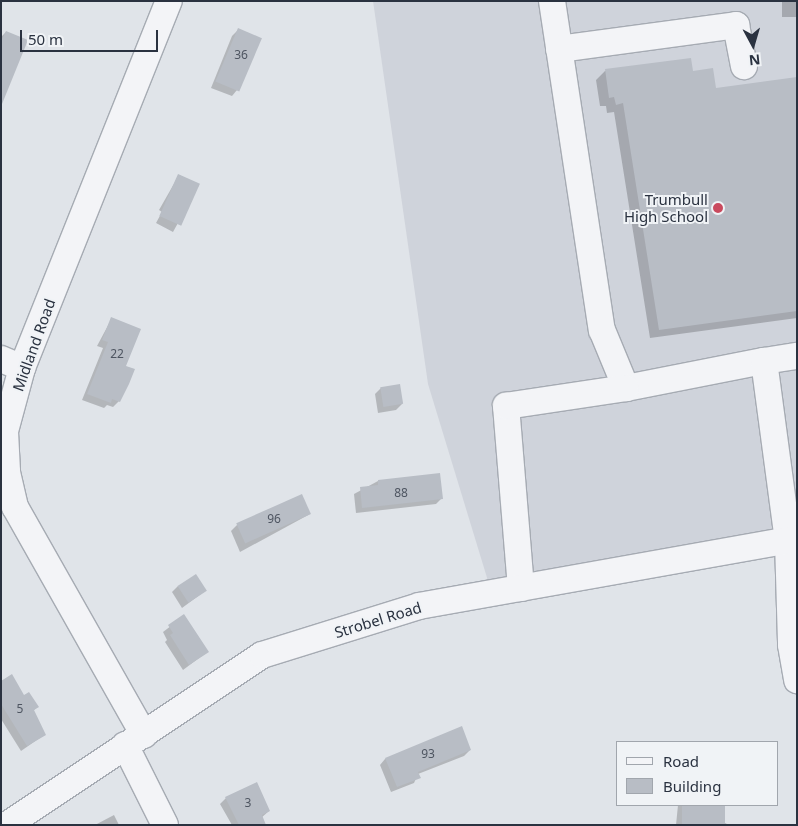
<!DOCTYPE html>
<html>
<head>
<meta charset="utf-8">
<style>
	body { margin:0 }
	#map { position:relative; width:798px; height:826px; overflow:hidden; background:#e0e4e9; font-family:"Noto Sans",sans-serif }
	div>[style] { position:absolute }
	.built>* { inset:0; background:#cfd3db }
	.shadow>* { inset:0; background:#0003; transform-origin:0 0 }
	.building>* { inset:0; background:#b8bdc5; transform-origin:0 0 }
	.roads { filter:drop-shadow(1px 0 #a6abb3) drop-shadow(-1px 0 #a6abb3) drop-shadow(0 1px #a6abb3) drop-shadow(0 -1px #a6abb3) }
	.minor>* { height:26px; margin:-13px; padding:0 13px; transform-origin:13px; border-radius:13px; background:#f3f4f7 }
	.dots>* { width:14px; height:14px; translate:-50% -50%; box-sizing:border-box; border:2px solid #f0f3f6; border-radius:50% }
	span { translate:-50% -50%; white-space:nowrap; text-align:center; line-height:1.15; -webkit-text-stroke:4px #f0f3f6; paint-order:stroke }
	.number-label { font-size:12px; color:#4e5561 }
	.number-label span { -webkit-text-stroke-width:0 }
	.poi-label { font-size:15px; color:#2a3240 }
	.right { translate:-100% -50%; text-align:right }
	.street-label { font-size:15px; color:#2a3240 }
	.frame { position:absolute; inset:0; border:2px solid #2a3240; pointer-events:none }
	.legend { position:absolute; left:616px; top:741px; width:162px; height:65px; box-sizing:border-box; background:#f0f3f6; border:1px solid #a1a6ad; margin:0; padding:6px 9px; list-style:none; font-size:15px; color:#2a3240 }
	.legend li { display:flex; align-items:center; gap:10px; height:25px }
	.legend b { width:25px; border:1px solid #a1a6ad }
	.north { position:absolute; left:728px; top:20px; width:50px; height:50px; -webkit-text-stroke:4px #f0f3f6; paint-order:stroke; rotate:174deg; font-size:14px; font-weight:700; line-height:20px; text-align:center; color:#2a3240 }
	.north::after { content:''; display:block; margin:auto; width:18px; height:22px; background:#2a3240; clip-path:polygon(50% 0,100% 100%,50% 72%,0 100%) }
	.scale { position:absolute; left:20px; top:30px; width:138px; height:22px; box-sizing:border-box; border:2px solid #2a3240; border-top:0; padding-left:6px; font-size:15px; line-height:18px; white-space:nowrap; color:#2a3240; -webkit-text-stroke:4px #f0f3f6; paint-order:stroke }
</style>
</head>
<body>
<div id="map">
	<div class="built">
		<i style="clip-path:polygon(373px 1px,797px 1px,797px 527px,488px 581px,428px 384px)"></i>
	</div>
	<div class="shadow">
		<i style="left:782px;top:1px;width:15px;height:16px"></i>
		<i style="clip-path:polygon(238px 30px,237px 90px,232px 96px,211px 88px,232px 36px)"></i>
		<i style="clip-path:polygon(6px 32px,4px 86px,1px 85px,1px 37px)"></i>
		<i style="clip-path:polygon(690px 59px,692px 72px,715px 90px,797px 78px,797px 318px,650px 338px,614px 112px,607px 113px,606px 106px,600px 106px,596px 80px,605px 71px)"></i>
		<i style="clip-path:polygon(179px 175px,199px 185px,173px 232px,156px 223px,162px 212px,159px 210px)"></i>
		<i style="clip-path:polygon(112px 318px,125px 367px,119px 401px,113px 407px,107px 405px,104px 408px,82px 400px,103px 348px,97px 346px)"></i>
		<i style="clip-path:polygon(381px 388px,402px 404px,396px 410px,378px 413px,375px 394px)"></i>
		<i style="clip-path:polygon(378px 481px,442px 498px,436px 504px,356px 513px,354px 494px)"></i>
		<i style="clip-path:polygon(310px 514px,240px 552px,231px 531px,237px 525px)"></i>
		<i style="clip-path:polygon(178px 586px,205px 591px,182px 608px,172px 592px)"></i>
		<i style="clip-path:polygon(184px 616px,207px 652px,183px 670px,165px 642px,167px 640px,163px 632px)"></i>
		<i style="clip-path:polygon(1px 682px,37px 707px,33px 711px,44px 735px,21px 751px,1px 719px)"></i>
		<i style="clip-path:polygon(470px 750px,464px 756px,418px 774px,414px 783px,391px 792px,380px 765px,385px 759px)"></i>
		<i style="clip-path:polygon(226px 798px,269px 811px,261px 818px,265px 825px,232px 825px,220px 804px)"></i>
		<i style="clip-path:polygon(724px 805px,723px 822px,729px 825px,676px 825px,678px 805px)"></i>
		<i style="clip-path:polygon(114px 815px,119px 825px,95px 825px)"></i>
	</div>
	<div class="building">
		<i style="left:238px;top:28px;width:26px;height:58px;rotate:23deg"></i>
		<i style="clip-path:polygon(6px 31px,28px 40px,2px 104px,1px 41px)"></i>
		<i style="clip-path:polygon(691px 58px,693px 71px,713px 68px,716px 88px,797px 77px,797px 311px,659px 330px,623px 103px,616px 105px,614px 97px,609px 98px,605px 69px)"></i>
		<i style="left:178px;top:174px;width:24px;height:46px;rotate:24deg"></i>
		<i style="clip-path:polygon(111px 317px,141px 329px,126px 366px,135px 369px,129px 384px,120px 402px,112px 399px,111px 403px,87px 394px,108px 342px,102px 340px)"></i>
		<i style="left:400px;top:384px;width:20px;height:20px;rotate:81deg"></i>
		<i style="clip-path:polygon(440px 473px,443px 499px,362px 508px,360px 487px,378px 485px,378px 480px)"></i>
		<i style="left:302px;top:494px;width:22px;height:72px;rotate:66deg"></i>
		<i style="left:196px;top:574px;width:20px;height:22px;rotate:57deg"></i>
		<i style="clip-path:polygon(184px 614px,209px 652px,189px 665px,170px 635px,173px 633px,168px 625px)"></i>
		<i style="clip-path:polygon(12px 674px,24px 695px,29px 692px,39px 707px,34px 710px,46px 735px,27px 746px,1px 704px,1px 681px)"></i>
		<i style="clip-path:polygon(462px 726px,471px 750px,418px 772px,421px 778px,397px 787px,385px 758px)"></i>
		<i style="clip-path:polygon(257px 782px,270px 811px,262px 815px,266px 825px,239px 825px,225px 797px)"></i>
		<i style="left:682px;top:805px;width:43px;height:20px"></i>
	</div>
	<div class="roads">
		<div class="minor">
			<i style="left:552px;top:1px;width:333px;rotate:81.4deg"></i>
			<i style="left:602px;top:330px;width:63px;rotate:67.5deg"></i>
			<i style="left:626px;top:388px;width:141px;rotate:-11.1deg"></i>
			<i style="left:764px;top:361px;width:182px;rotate:82.4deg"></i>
			<i style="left:788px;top:541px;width:104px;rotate:88.3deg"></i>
			<i style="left:791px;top:645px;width:36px;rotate:80deg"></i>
			<i style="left:559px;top:49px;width:179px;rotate:-7.7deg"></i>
			<i style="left:736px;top:25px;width:42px;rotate:79deg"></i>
			<i style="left:1px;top:359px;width:23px;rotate:23deg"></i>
			<i style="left:764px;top:361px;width:33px;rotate:-9deg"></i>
			<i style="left:521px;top:588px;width:183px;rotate:-94.7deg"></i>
			<i style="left:506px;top:406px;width:121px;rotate:-8.5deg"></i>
			<i style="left:144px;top:735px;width:262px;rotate:-119.5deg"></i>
			<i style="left:15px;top:507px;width:37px;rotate:-103deg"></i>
			<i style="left:7px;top:471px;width:40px;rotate:-92.9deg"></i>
			<i style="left:5px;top:431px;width:65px;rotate:-74.9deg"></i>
			<i style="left:22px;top:368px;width:395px;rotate:-68.2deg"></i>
			<i style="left:125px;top:745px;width:89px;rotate:63.4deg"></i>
			<i style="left:7px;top:825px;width:306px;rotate:-33.7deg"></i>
			<i style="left:262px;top:655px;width:164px;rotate:-17.3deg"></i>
			<i style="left:419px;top:606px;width:384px;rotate:-10.1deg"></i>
		</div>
	</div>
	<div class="dots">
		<i style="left:718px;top:208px;background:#c94a5e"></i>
	</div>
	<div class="number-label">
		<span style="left:241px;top:55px">36</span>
		<span style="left:117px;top:354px">22</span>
		<span style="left:401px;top:493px">88</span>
		<span style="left:274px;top:519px">96</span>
		<span style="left:20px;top:709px">5</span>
		<span style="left:428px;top:754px">93</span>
		<span style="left:248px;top:803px">3</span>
	</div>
	<div class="poi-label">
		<span class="right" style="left:708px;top:208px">Trumbull<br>High School</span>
	</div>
	<div class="street-label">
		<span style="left:34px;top:345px;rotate:-70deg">Midland Road</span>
		<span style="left:378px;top:620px;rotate:-17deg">Strobel Road</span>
	</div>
	<div class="frame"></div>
	<ul class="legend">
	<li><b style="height:6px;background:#f3f4f7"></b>Road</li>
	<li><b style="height:14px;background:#b8bdc5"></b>Building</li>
	</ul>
	<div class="north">N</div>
	<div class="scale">50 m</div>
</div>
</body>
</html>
